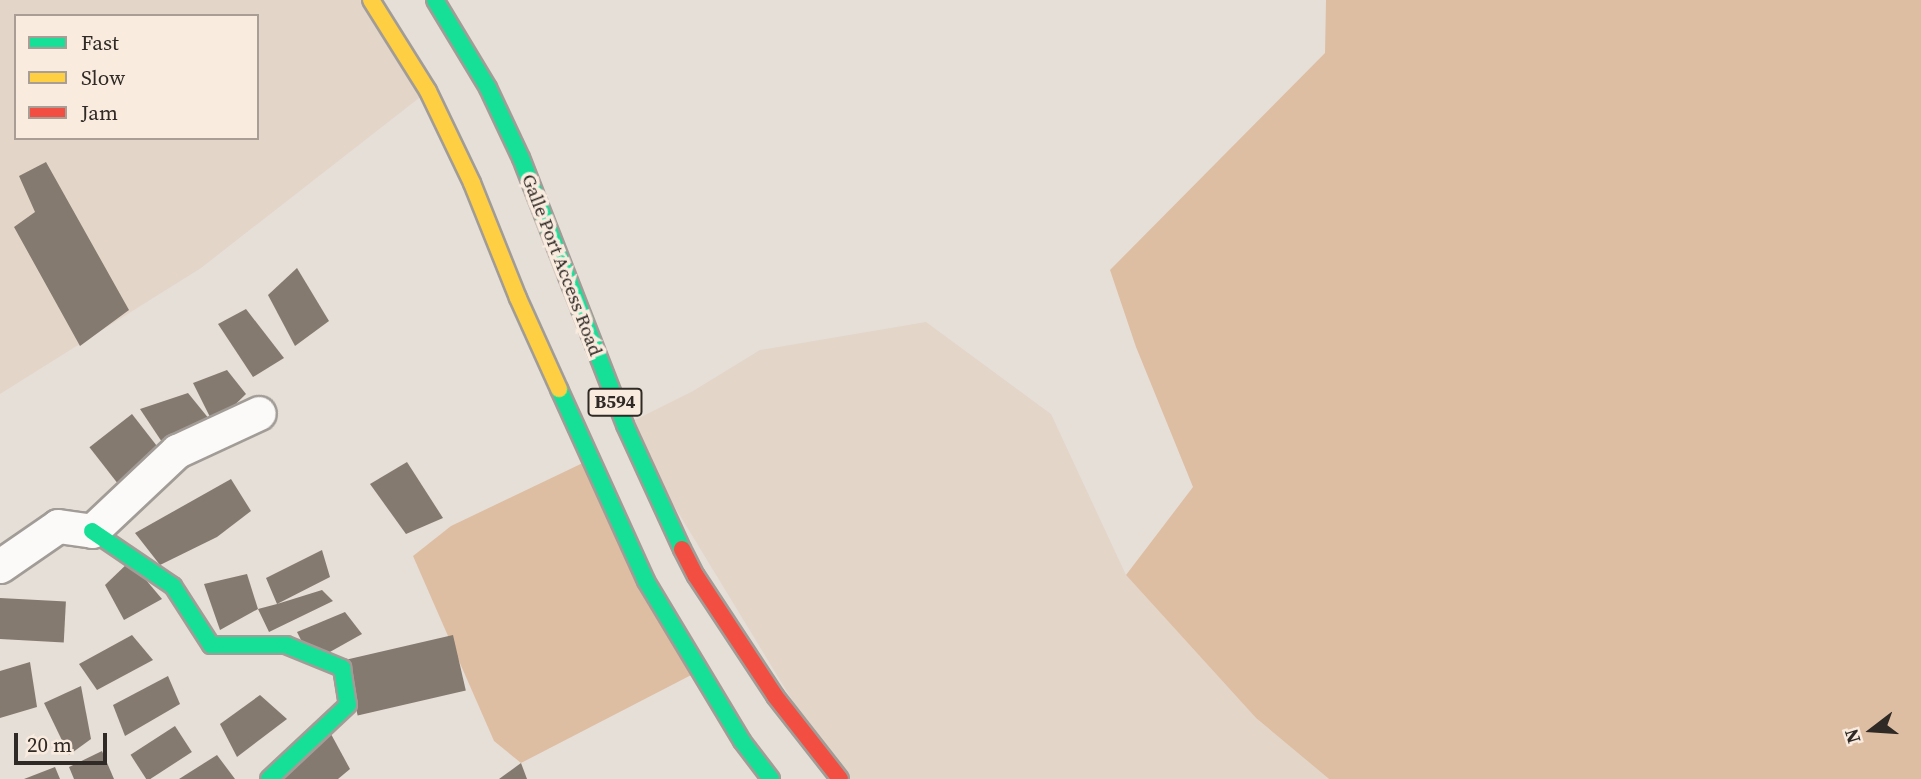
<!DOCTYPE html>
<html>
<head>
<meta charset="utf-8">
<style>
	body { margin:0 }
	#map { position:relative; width:1921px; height:779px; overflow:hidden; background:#e6dfd8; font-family:"Source Serif 4",serif }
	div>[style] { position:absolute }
	.built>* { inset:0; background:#e3d5c8 }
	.green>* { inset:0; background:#debea2 }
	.building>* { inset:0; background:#857a70; transform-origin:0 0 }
	.roads { filter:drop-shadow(2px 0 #a29c97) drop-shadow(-2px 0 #a29c97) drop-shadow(0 2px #a29c97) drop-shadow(0 -2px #a29c97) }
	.street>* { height:33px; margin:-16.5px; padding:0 16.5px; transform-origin:16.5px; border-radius:16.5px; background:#fbfaf9 }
	.fast>* { height:16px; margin:-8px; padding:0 8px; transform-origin:8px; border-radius:8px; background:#16e098 }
	.slow>* { height:16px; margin:-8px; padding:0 8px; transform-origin:8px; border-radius:8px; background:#ffcf43 }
	.jam>* { height:16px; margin:-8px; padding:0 8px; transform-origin:8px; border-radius:8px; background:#f24e42 }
	span { translate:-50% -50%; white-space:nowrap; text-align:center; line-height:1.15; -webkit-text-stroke:7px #faebdf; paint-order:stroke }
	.shield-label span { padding:2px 5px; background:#faebdf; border:2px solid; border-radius:5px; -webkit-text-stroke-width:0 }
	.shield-label { font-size:18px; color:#2f2a25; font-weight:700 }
	.street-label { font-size:19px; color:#2f2a25 }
	.legend { position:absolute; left:14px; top:14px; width:245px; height:126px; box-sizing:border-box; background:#faebdf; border:2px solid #a99e95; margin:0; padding:9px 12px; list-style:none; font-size:21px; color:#2f2a25 }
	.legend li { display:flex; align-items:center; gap:14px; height:35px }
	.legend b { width:35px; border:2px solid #a99e95 }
	.north { position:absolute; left:1837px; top:695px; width:70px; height:70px; -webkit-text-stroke:5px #faebdf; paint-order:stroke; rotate:253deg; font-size:19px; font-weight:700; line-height:28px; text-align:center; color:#2f2a25 }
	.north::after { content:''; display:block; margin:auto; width:24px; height:32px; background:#2f2a25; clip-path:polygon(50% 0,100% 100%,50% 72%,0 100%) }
	.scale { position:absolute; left:14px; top:733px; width:93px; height:32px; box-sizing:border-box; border:4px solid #2f2a25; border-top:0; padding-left:9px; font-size:21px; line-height:24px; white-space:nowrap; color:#2f2a25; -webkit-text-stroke:5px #faebdf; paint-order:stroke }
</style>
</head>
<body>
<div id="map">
	<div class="built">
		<i style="clip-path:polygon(evenodd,0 0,371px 0,428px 91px,201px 268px,0 394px,0 0,16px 16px,257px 16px,257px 138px,16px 138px,16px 16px)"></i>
		<i style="clip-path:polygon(926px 322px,1051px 414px,1126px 575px,1256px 718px,1329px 779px,840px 779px,625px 425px,693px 391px,760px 350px)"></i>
	</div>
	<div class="green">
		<i style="clip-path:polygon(1326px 0,1921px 0,1921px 779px,1329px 779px,1256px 718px,1126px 575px,1193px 487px,1136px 347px,1110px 270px,1325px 53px)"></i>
		<i style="clip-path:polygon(589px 460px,699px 671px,521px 763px,494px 741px,413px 556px,451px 526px)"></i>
	</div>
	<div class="building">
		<i style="clip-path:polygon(46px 162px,129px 310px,80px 346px,14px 227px,35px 212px,19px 176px)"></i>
		<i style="clip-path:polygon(297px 268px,329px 321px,295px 346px,268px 295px)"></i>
		<i style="clip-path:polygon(246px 309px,284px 358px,253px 377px,218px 324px)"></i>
		<i style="clip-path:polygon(227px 370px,246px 394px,214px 425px,193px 383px)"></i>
		<i style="clip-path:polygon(188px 393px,214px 425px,176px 463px,140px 409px)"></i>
		<i style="left:132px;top:414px;width:57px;height:54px;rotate:52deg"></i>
		<i style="clip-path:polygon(407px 462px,443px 518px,406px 534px,370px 484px)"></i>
		<i style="clip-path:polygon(231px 479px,251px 511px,217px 537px,160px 565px,135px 533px)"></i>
		<i style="clip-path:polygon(322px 550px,330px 577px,277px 604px,322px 590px,333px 601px,269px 632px,258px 609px,277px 604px,266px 578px)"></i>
		<i style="clip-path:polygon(130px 561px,162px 599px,124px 620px,105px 585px)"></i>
		<i style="clip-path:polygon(247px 574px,258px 609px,220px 630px,204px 584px)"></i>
		<i style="left:0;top:598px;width:66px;height:41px;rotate:3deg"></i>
		<i style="clip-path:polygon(345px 612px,362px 634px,312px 662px,297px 632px)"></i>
		<i style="clip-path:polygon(132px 635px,153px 660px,97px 690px,79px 664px)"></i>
		<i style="left:453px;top:635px;width:57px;height:111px;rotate:77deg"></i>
		<i style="clip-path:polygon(30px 662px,37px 707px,0 718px,0 671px)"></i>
		<i style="clip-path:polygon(168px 676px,180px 704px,125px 736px,113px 705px)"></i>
		<i style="clip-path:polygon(81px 686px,91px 739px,69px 755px,44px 703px)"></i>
		<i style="clip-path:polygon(260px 695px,287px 719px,237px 757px,220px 724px)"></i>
		<i style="clip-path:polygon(325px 723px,350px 769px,338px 779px,270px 779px)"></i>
		<i style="left:175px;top:726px;width:31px;height:53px;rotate:57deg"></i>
		<i style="clip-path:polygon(102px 751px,114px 779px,74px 779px,69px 767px)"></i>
		<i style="clip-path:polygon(217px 755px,235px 779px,179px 779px)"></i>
		<i style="clip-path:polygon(521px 763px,527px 779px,499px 779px)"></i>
		<i style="clip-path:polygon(55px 767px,60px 779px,24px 779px)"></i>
	</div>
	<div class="roads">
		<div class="street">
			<i style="left:0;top:566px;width:70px;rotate:-34.6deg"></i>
			<i style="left:58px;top:526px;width:34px;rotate:8deg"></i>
			<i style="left:92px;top:531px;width:117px;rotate:-43.3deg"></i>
			<i style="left:177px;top:451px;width:90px;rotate:-24.9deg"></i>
		</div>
		<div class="fast">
			<i style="left:435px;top:0;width:103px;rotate:58.9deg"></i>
			<i style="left:488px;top:88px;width:77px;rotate:64.8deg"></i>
			<i style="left:521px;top:158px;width:287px;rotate:68.7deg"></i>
			<i style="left:625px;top:425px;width:136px;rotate:65.3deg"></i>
			<i style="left:559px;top:389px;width:211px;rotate:65.6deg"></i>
			<i style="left:646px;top:581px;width:187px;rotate:59deg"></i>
			<i style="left:742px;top:741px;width:48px;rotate:52.7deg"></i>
			<i style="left:92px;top:531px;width:98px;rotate:34.2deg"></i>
			<i style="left:173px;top:586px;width:70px;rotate:57.2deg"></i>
			<i style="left:211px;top:645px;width:75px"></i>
			<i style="left:286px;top:645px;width:61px;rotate:22.3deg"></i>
			<i style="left:342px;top:668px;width:37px;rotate:81deg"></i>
			<i style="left:348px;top:705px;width:108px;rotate:136.9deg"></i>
		</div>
		<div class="slow">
			<i style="left:371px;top:0;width:107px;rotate:57.9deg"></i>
			<i style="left:428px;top:91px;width:102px;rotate:64.4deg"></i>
			<i style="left:472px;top:183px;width:124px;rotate:68.2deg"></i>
			<i style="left:518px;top:298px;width:100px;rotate:65.7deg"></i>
		</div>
		<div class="jam">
			<i style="left:682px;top:549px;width:30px;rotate:63deg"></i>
			<i style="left:696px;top:576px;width:144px;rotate:56.6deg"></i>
			<i style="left:775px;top:696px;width:105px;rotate:51.9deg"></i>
		</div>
	</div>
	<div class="shield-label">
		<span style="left:615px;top:402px">B594</span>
	</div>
	<div class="street-label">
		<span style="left:562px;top:265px;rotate:69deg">Galle Port Access Road</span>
	</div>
	<ul class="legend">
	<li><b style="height:9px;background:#16e098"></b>Fast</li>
	<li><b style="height:9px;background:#ffcf43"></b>Slow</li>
	<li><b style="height:9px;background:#f24e42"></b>Jam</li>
	</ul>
	<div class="north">N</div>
	<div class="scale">20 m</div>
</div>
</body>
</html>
